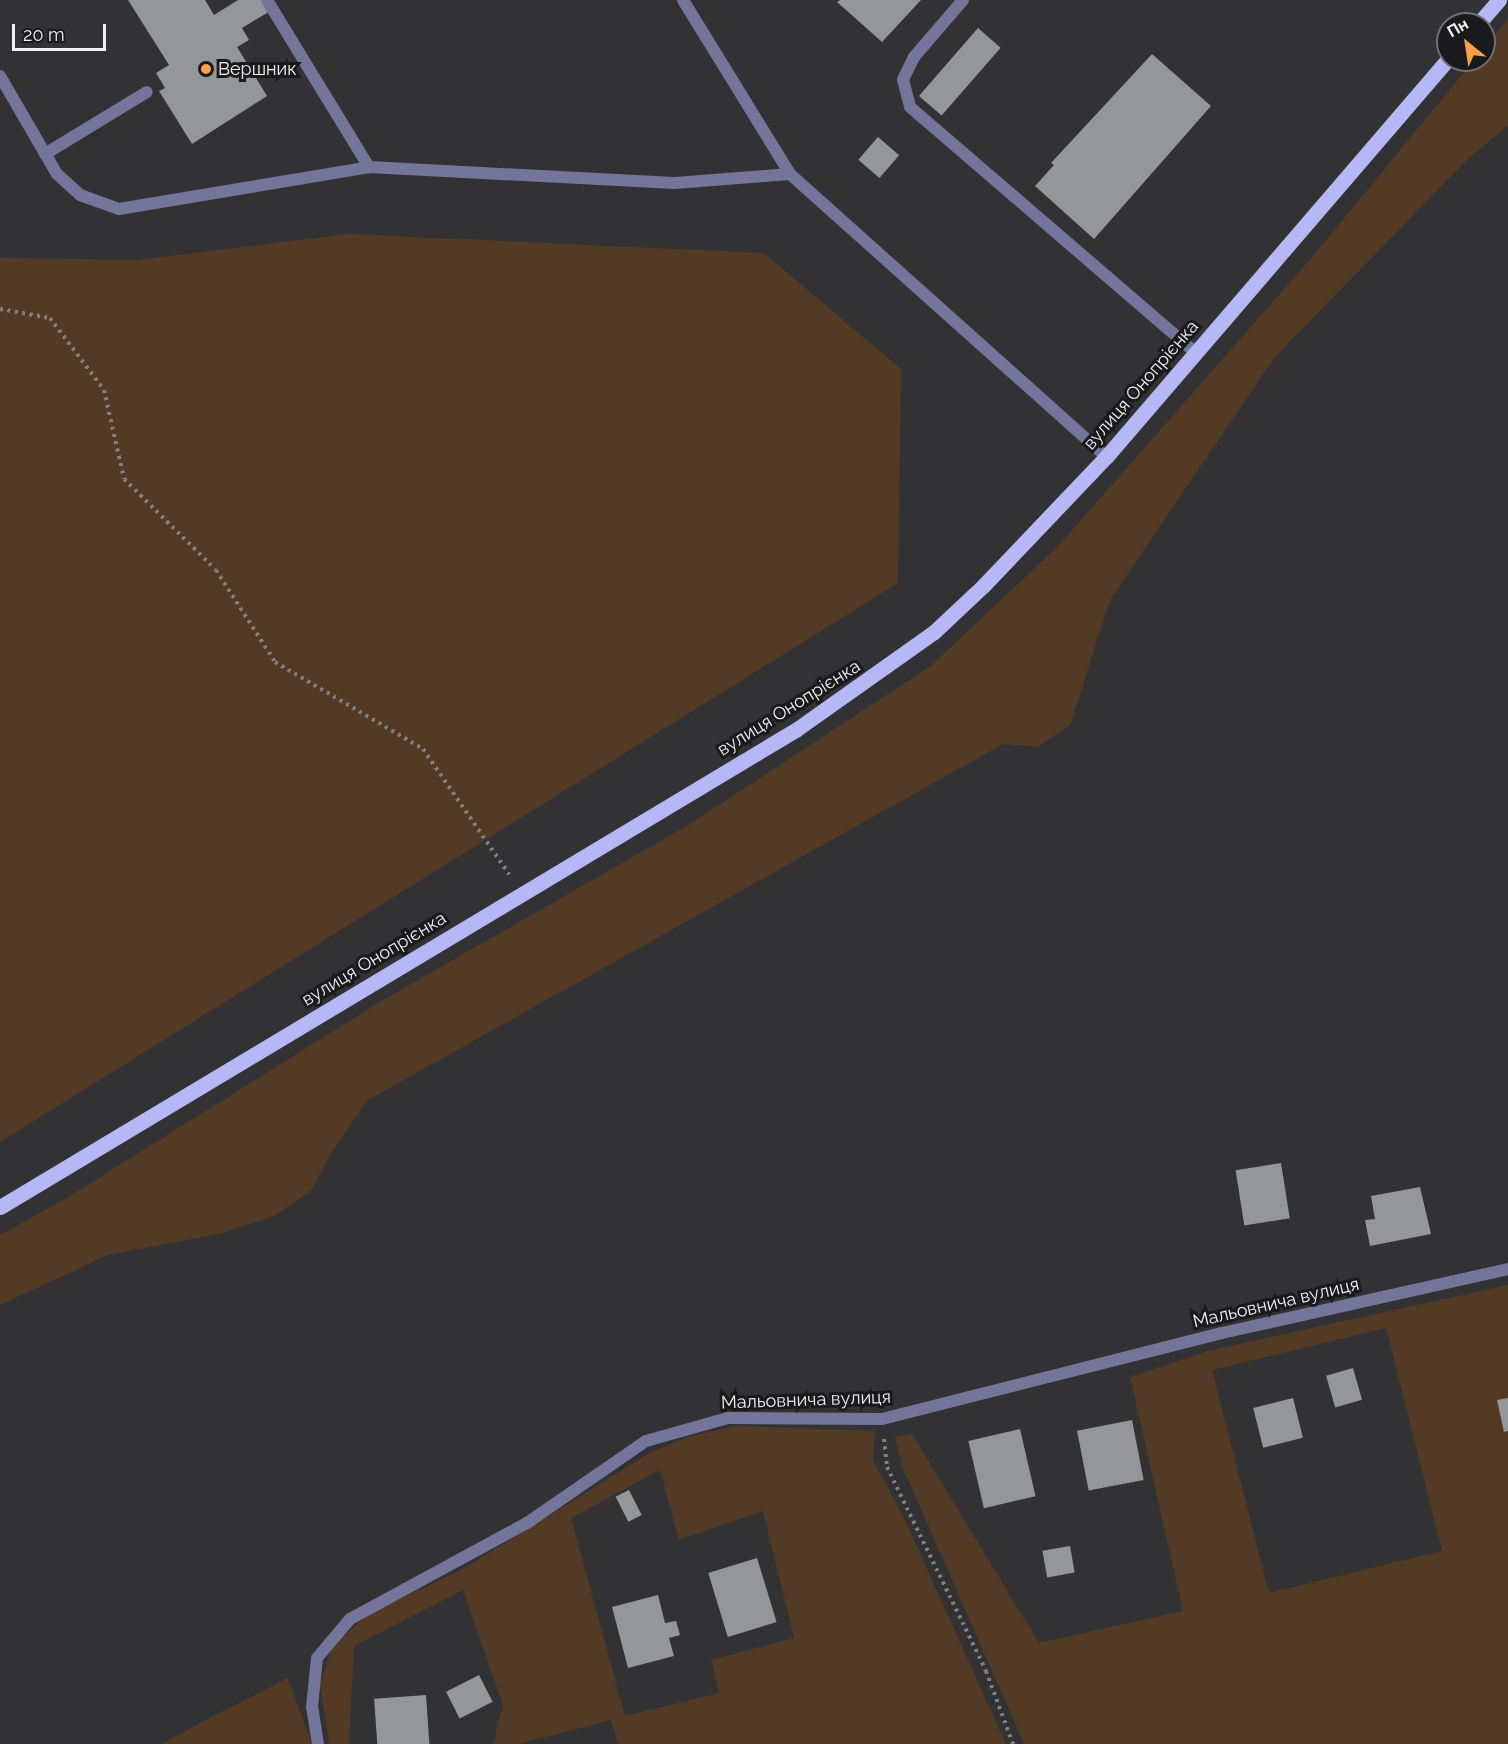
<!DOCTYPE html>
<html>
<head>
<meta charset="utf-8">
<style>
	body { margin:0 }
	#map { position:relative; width:1508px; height:1744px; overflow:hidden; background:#323235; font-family:Raleway,sans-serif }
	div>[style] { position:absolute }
	.green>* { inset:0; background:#523a24 }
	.building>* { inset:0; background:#959699; transform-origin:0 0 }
	.path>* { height:4px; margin-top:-2px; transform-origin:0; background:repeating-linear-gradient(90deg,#808082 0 3px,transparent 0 7.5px) }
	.service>* { height:12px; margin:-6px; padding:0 6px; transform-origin:6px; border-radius:6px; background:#73759a }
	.minor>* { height:12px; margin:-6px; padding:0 6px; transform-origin:6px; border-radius:6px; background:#73759a }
	.primary>* { height:15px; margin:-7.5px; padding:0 7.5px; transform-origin:7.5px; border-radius:7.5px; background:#b5b8f5 }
	.dots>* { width:16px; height:16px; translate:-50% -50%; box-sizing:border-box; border:3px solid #1a1a1c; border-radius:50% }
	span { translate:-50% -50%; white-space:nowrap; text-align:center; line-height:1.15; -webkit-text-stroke:6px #1a1a1c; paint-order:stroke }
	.poi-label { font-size:18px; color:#efeff1 }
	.left { translate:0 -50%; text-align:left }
	.street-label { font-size:18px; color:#efeff1 }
	.north { position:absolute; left:1436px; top:12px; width:60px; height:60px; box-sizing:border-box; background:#1a1a1c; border:2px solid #6f6f71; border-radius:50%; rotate:330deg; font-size:16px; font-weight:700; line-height:24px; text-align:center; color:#efeff1 }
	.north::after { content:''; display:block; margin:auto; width:21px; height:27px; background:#f8a14a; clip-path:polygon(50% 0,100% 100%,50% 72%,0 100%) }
	.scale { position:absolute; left:12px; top:24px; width:94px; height:27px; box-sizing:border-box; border:3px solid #efeff1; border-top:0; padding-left:8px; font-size:18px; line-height:21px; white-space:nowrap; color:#efeff1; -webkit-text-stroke:4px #1a1a1c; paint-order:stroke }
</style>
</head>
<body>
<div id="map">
	<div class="green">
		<i style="clip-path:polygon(1508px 19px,1508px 125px,1467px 160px,1274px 358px,1110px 600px,1070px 725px,1038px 747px,1003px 744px,368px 1100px,331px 1153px,311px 1191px,274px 1216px,223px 1233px,108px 1255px,0 1305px,0 1235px,65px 1199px,378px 1003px,690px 824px,932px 665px,1059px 545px,1313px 256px,1474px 60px,1484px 60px,1484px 48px)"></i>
		<i style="clip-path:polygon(349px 234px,764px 253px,901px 369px,898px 583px,0 1142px,0 258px,136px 260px)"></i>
		<i style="clip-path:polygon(evenodd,1508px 1285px,1508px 1744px,1024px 1744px,903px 1468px,895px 1437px,912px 1434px,1039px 1643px,1183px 1611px,1130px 1377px,1208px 1351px,1508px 1285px,1386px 1328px,1442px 1551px,1269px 1593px,1212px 1370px,1386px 1328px)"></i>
		<i style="clip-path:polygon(evenodd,735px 1426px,875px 1431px,873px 1461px,903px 1516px,1006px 1744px,618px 1744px,611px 1720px,519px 1744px,493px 1744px,503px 1705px,463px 1590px,354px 1646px,349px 1744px,329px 1744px,320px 1685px,332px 1647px,369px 1613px,463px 1569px,648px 1454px,687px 1437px,735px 1426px,660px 1470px,679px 1540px,763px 1511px,794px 1638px,711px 1660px,719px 1693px,625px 1716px,571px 1518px,660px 1470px)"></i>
		<i style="clip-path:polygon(288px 1678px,312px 1744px,162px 1744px,188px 1729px)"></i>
	</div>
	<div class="building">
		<i style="clip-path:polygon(128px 0,205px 0,214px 15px,238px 0,266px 0,272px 10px,242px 28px,249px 40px,237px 47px,267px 96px,192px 144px,159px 91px,165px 88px,156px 73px,169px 65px)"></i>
		<i style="clip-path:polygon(840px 0,921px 0,882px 42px,837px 2px)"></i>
		<i style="left:978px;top:28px;width:30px;height:90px;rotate:41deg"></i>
		<i style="clip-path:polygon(1152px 54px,1211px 106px,1094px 239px,1035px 186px,1054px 165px,1051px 163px)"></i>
		<i style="left:878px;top:137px;width:28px;height:30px;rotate:41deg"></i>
		<i style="left:1281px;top:1163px;width:56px;height:46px;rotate:81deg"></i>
		<i style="clip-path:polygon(1420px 1187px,1431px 1234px,1370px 1246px,1365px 1220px,1375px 1219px,1371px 1196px)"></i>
		<i style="left:1353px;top:1368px;width:33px;height:28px;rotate:74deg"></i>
		<i style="left:1293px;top:1398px;width:41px;height:41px;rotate:76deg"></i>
		<i style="clip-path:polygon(1508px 1398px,1508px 1431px,1504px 1432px,1497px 1400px)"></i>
		<i style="left:1132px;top:1420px;width:61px;height:56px;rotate:79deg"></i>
		<i style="left:1020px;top:1429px;width:69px;height:53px;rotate:77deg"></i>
		<i style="left:629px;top:1490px;width:28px;height:15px;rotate:63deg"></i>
		<i style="left:1070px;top:1546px;width:27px;height:28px;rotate:80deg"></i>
		<i style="left:757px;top:1558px;width:67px;height:51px;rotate:73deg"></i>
		<i style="clip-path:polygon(658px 1595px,665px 1623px,676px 1621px,680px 1635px,669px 1638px,674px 1656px,628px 1668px,612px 1607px)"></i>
		<i style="left:479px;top:1675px;width:30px;height:37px;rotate:63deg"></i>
		<i style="left:426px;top:1695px;width:49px;height:52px;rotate:86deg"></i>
	</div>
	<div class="path">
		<i style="left:0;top:309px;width:51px;rotate:10.2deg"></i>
		<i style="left:50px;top:318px;width:90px;rotate:53.1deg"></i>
		<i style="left:104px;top:390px;width:91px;rotate:77.3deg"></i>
		<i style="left:124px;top:479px;width:129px;rotate:44.7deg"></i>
		<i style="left:216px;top:570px;width:109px;rotate:57.3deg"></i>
		<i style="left:275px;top:662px;width:172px;rotate:30.4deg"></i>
		<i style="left:423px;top:749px;width:152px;rotate:55.5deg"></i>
		<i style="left:884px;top:1439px;width:28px;rotate:84deg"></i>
		<i style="left:887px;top:1467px;width:227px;rotate:64.1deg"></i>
		<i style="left:986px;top:1671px;width:78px;rotate:69.7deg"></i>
	</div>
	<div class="service">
		<i style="left:267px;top:0;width:196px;rotate:58.6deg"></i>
		<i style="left:369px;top:167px;width:306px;rotate:3deg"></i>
		<i style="left:675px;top:183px;width:115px;rotate:-4.5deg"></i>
		<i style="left:683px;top:0;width:204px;rotate:58.4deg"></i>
		<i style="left:790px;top:174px;width:424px;rotate:41.8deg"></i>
		<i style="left:963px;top:0;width:75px;rotate:130.7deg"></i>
		<i style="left:914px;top:57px;width:25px;rotate:116deg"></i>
		<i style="left:903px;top:80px;width:28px;rotate:75deg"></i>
		<i style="left:910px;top:107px;width:376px;rotate:40.7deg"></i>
		<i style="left:0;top:76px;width:113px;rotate:59.8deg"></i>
		<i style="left:57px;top:174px;width:31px;rotate:42deg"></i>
		<i style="left:80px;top:195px;width:41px;rotate:19.7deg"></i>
		<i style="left:119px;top:209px;width:254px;rotate:-9.5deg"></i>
		<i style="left:45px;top:154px;width:119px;rotate:-31.3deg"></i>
	</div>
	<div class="minor">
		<i style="left:318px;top:1744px;width:37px;rotate:-99deg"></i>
		<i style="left:312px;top:1707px;width:49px;rotate:-84.2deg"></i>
		<i style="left:317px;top:1658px;width:51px;rotate:-49.8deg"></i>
		<i style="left:350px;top:1619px;width:201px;rotate:-28.5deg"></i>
		<i style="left:527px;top:1523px;width:145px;rotate:-34.6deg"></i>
		<i style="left:646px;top:1441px;width:85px;rotate:-15.7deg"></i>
		<i style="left:728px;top:1418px;width:154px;rotate:0.4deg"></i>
		<i style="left:882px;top:1419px;width:351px;rotate:-14.2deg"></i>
		<i style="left:1222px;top:1333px;width:293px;rotate:-12.6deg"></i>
	</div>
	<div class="primary">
		<i style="left:1478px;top:24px;width:32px;rotate:-49deg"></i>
		<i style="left:0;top:1207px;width:929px;rotate:-30.95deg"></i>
		<i style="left:797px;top:729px;width:168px;rotate:-35.3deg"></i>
		<i style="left:934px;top:632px;width:67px;rotate:-43.2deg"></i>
		<i style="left:983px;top:586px;width:178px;rotate:-46.4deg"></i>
		<i style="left:1106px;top:457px;width:525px;rotate:-49.33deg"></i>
	</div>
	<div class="dots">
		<i style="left:206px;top:69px;background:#f8a14a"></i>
	</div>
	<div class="poi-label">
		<span class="left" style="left:218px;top:69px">Вершник</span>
	</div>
	<div class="street-label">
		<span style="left:1141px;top:385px;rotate:-49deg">вулиця Онопрієнка</span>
		<span style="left:789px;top:708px;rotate:-32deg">вулиця Онопрієнка</span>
		<span style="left:374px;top:959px;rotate:-31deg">вулиця Онопрієнка</span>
		<span style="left:1276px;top:1303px;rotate:-13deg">Мальовнича вулиця</span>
		<span style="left:806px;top:1400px;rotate:-2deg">Мальовнича вулиця</span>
	</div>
	<div class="north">Пн</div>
	<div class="scale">20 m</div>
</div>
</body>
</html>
